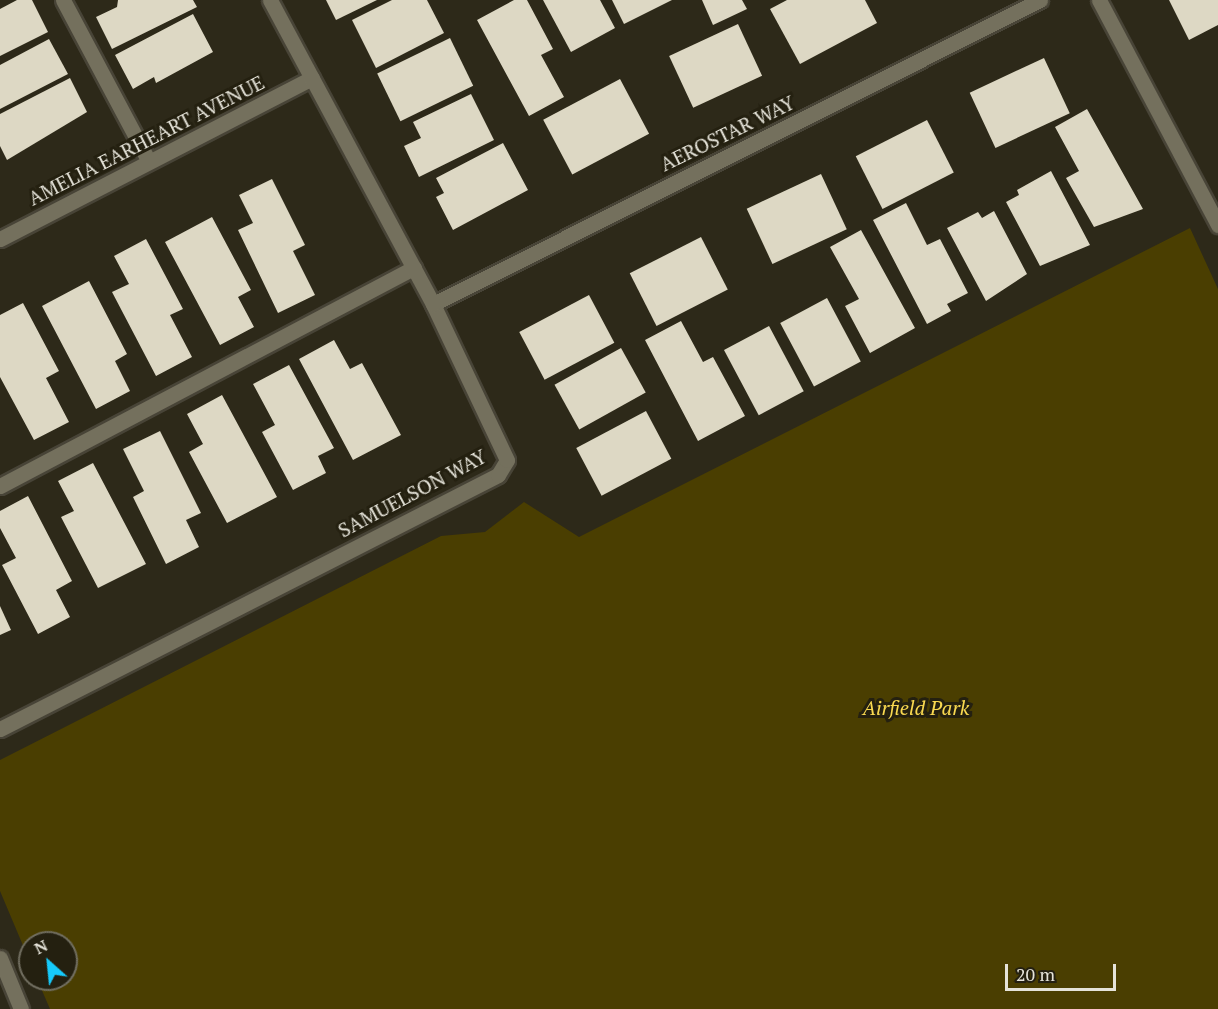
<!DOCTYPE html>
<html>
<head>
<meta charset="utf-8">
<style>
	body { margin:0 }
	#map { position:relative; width:1218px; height:1009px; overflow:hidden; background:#2d2919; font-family:"PT Serif",serif }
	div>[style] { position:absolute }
	.green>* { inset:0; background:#4a3e01 }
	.building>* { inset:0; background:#ddd8c4; transform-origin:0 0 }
	.roads { filter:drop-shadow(2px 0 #484437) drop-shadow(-2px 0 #484437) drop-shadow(0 2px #484437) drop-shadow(0 -2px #484437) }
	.minor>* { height:15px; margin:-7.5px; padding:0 7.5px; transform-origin:7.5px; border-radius:7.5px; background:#74705d }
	span { translate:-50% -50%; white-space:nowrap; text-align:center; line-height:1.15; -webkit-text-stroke:6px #242010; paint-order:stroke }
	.street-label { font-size:20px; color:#e5e3d9 }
	.park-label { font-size:20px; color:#f9d950; font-style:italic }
	.north { position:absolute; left:18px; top:931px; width:60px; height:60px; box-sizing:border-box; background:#242010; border:2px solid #716e60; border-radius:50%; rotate:333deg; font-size:16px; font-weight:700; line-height:24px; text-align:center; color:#e5e3d9 }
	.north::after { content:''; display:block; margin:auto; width:21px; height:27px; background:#16cafb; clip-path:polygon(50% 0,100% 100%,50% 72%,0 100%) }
	.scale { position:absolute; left:1005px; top:964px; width:111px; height:27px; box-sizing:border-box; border:3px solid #e5e3d9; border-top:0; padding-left:8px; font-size:18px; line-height:21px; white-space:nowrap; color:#e5e3d9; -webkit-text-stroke:4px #242010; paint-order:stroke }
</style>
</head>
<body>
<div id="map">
	<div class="green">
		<i style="clip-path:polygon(1190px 228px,1218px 289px,1218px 1009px,50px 1009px,37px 979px,66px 979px,66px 943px,30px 943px,30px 962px,0 891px,0 760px,441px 536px,485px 532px,524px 502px,579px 537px)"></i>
	</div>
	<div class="building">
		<i style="clip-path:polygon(17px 0,32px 0,48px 32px,0 56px,0 9px)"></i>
		<i style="clip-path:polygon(118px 0,193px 0,197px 7px,112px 49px,96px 17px,117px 7px)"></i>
		<i style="clip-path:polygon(326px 0,377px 0,336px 20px)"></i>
		<i style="clip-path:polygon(392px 0,427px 0,444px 33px,376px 68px,352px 20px)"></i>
		<i style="clip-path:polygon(514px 0,527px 0,553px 49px,541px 55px,564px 97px,529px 116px,477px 20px)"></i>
		<i style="clip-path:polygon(543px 0,600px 0,615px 28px,571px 52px)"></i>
		<i style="clip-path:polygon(612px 0,672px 0,624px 24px)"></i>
		<i style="clip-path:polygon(702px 0,742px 0,747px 9px,713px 25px)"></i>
		<i style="clip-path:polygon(787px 0,865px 0,877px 23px,800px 64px,770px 9px)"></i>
		<i style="clip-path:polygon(1169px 0,1218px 0,1218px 25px,1189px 40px)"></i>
		<i style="clip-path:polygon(193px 14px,213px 52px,156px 83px,154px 77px,133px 89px,115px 55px)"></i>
		<i style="left:738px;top:24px;width:57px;height:76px;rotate:65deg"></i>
		<i style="left:450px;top:38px;width:53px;height:81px;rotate:64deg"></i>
		<i style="clip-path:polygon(49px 39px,68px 74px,0 109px,0 65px)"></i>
		<i style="left:1044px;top:58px;width:61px;height:82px;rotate:65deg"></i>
		<i style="clip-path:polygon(70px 78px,87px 112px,7px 160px,0 146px,0 114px)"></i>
		<i style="left:620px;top:79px;width:62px;height:87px;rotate:62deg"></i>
		<i style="clip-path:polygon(471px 94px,494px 140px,419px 177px,404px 146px,421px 138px,413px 122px)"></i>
		<i style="clip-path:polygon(1087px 109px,1143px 209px,1094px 227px,1066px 178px,1079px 171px,1055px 127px)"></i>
		<i style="left:927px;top:120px;width:59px;height:80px;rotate:63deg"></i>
		<i style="clip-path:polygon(503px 143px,528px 190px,453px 230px,436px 197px,444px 193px,436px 178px)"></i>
		<i style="clip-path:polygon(1051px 171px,1090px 245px,1040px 266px,1006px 202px,1019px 195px,1017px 190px)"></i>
		<i style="left:821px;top:174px;width:61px;height:82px;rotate:65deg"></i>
		<i style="clip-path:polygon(272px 179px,305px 245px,293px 251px,315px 295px,278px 313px,238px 230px,253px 223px,239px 195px)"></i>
		<i style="clip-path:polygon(906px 203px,927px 245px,940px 239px,968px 293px,947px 304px,951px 311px,927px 324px,873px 220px)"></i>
		<i style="clip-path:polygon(994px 211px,1027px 274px,986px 301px,947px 228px,978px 212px,982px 218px)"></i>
		<i style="clip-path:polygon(212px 217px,251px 290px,238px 297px,254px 327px,220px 345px,165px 242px)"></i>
		<i style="clip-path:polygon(861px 230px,915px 328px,870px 353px,845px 306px,859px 299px,830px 247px)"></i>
		<i style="left:701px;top:237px;width:59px;height:80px;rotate:63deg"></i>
		<i style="clip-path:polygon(146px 239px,183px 309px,170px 315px,192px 357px,156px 376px,112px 292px,129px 284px,114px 256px)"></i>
		<i style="clip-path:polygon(89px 281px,127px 354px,115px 361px,130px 391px,96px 409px,42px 306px)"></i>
		<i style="left:589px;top:295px;width:54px;height:79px;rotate:62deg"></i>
		<i style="left:827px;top:298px;width:72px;height:53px;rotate:62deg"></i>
		<i style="clip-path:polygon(23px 303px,59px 371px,46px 378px,69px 422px,34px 440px,0 377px,0 315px)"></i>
		<i style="clip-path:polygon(681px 321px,703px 362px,713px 357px,745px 416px,698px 441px,645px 340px)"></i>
		<i style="left:769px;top:326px;width:74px;height:51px;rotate:62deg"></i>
		<i style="clip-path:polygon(334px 340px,350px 369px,362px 363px,401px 435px,353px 460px,299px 359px)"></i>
		<i style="left:621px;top:348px;width:51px;height:76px;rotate:61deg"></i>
		<i style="clip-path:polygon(289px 365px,334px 448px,318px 456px,326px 473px,293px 490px,262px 432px,275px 425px,253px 384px)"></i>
		<i style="clip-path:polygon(222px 395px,277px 497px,227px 523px,189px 452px,203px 444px,187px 414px)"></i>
		<i style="left:646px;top:411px;width:54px;height:79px;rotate:62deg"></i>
		<i style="clip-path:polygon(160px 431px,201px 513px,186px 520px,199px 547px,166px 564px,133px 497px,144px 491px,123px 449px)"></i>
		<i style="clip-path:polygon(93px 463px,146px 564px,98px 588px,61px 517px,74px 511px,58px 481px)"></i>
		<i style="clip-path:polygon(28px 496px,72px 581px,56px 590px,70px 617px,38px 634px,2px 565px,16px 558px,0 528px,0 511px)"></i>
		<i style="clip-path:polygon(0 606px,11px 630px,0 635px)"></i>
	</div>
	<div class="roads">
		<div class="minor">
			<i style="left:63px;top:0;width:183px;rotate:62deg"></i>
			<i style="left:1099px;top:0;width:255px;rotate:62.1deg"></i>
			<i style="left:0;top:239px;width:351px;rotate:-27.3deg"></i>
			<i style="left:433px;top:304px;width:679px;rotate:-26.6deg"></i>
			<i style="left:0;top:486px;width:468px;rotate:-27.8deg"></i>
			<i style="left:0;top:729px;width:559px;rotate:-27.02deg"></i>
			<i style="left:498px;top:475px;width:17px;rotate:-59deg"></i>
			<i style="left:507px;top:460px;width:173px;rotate:-115.4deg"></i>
			<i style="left:433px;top:304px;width:345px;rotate:-118.2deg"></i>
			<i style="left:0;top:958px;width:55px;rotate:67.6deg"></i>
		</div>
	</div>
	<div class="street-label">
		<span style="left:727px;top:133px;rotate:-26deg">AEROSTAR WAY</span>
		<span style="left:146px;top:140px;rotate:-27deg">AMELIA EARHEART AVENUE</span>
		<span style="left:412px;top:493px;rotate:-28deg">SAMUELSON WAY</span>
	</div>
	<div class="park-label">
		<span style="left:916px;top:707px">Airfield Park</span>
	</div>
	<div class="north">N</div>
	<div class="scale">20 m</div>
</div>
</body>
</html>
